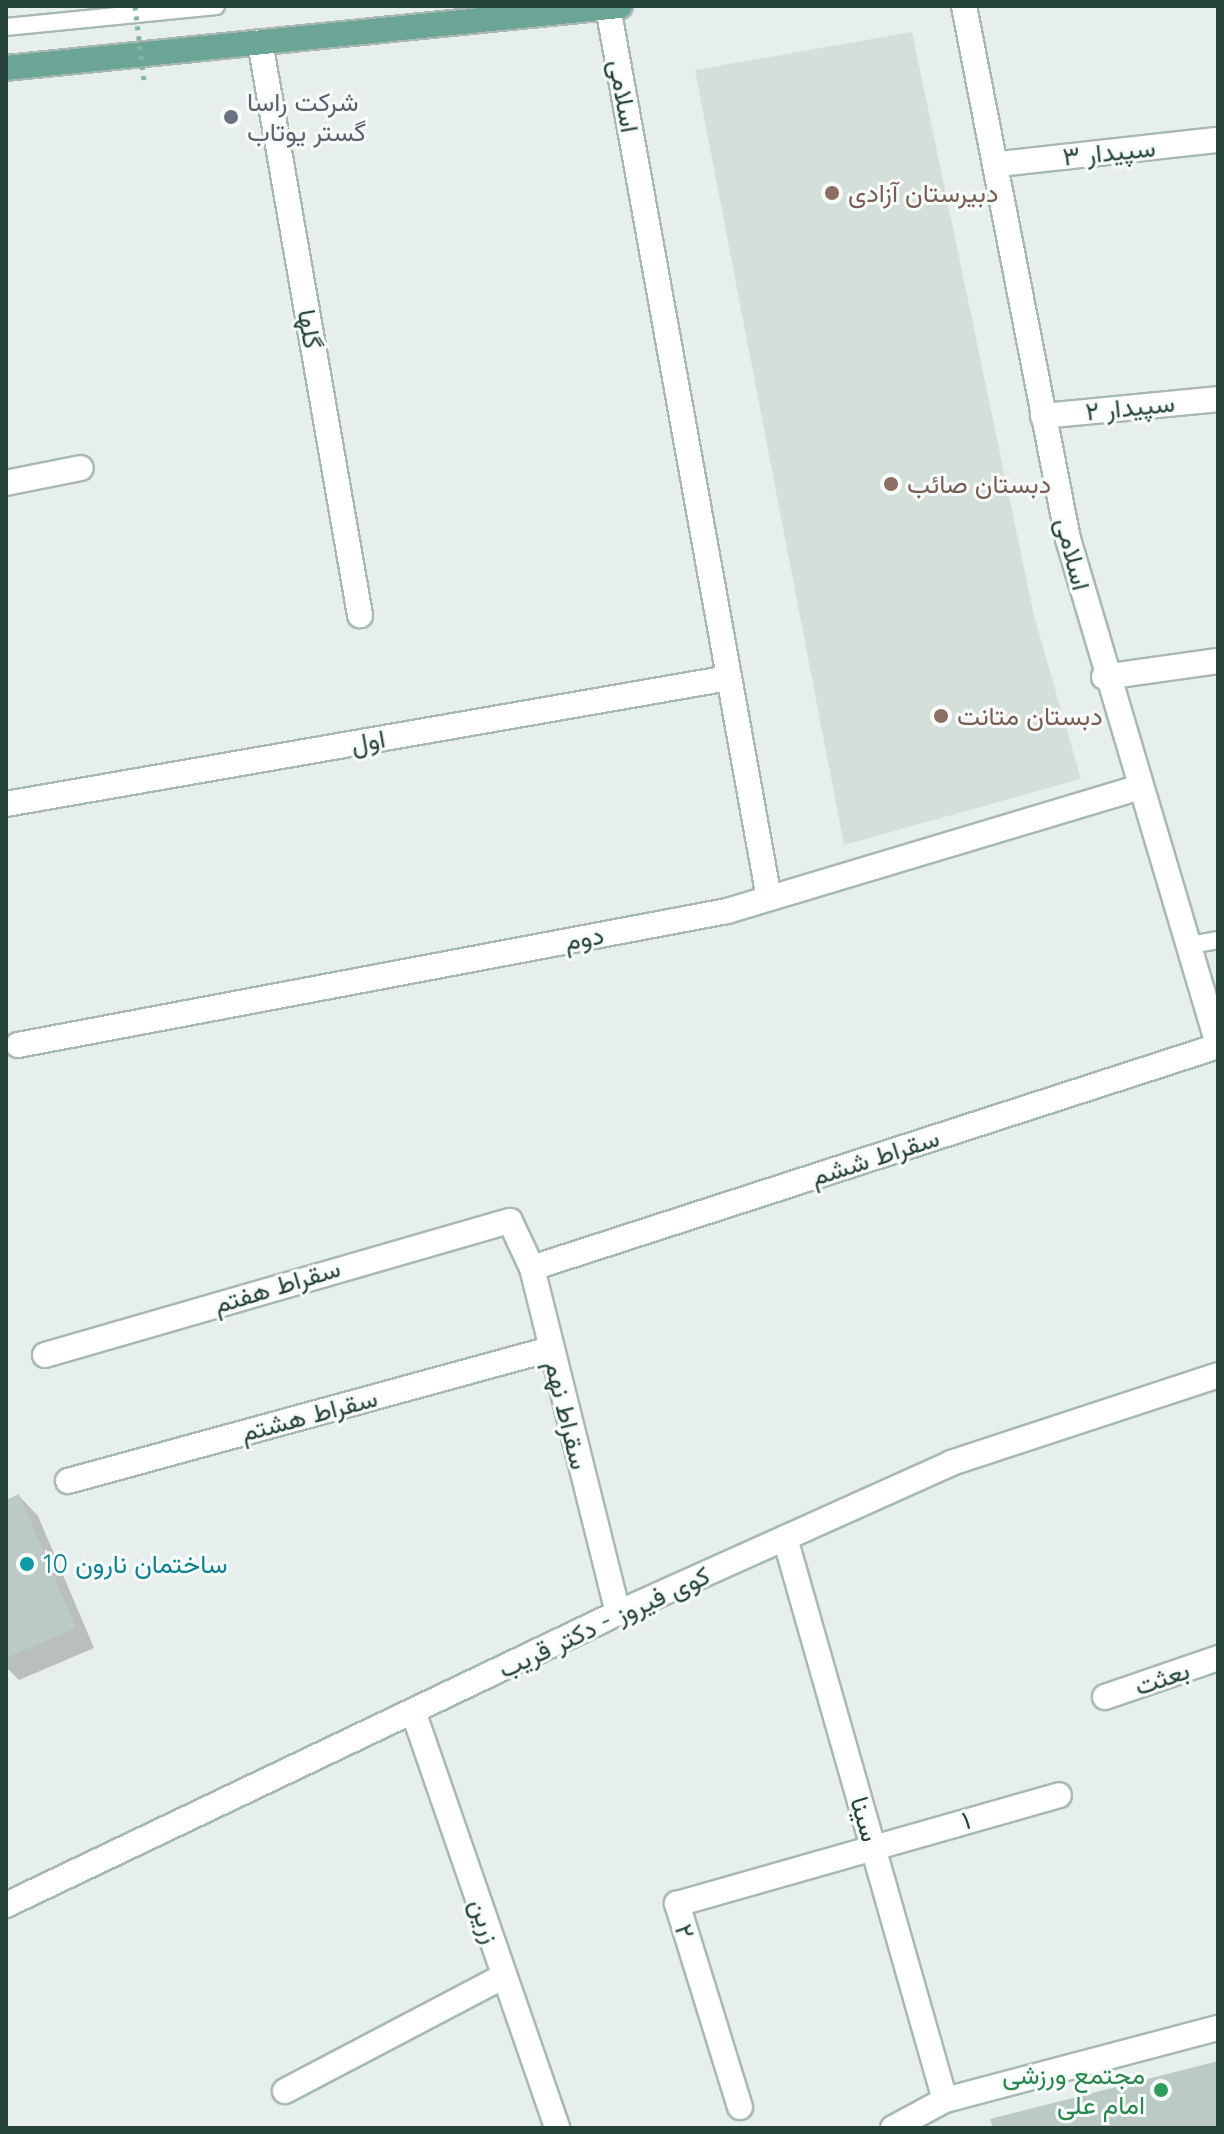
<!DOCTYPE html>
<html>
<head>
<meta charset="utf-8">
<style>
	body { margin:0 }
	#map { position:relative; width:1224px; height:2134px; overflow:hidden; background:#e6efeb; font-family:Quicksand,Vazirmatn,sans-serif }
	div>[style] { position:absolute }
	.built>* { inset:0; background:#d4dfda }
	.shadow>* { inset:0; background:#0003 }
	.building>* { inset:0; background:#bbcac4 }
	.roads { filter:drop-shadow(2px 0 #a8b8b2) drop-shadow(-2px 0 #a8b8b2) drop-shadow(0 2px #a8b8b2) drop-shadow(0 -2px #a8b8b2) }
	.lane>* { height:16px; margin:-8px; padding:0 8px; transform-origin:8px; border-radius:8px; background:#fff }
	.street>* { height:24px; margin:-12px; padding:0 12px; transform-origin:12px; border-radius:12px; background:#fff }
	.secondary>* { height:24px; margin:-12px; padding:0 12px; transform-origin:12px; border-radius:12px; background:#fff }
	.primary>* { height:24px; margin:-12px; padding:0 12px; transform-origin:12px; border-radius:12px; background:#6aa596 }
	.path-bridge>* { height:5px; margin-top:-2.5px; transform-origin:0; background:repeating-linear-gradient(90deg,#86b3a5 0 4px,transparent 0 10px) }
	.dots>* { width:22px; height:22px; translate:-50% -50%; box-sizing:border-box; border:4px solid #f7fbf9; border-radius:50% }
	span { translate:-50% -50%; white-space:nowrap; text-align:center; line-height:1.15; -webkit-text-stroke:6px #f7fbf9; paint-order:stroke }
	.street-label { font-size:26px; color:#24423a }
	.worship-label { font-size:26px; color:#5b616d }
	.left { translate:0 -50%; text-align:left }
	.education-label { font-size:26px; color:#785e54 }
	.culture-label { font-size:26px; color:#0d838f }
	.leisure-label { font-size:26px; color:#27864d }
	.right { translate:-100% -50%; text-align:right }
	.frame { position:absolute; inset:0; border:8px solid #24423a; pointer-events:none }
</style>
</head>
<body>
<div id="map">
	<div class="built">
		<i style="clip-path:polygon(912px 32px,1034px 616px,1081px 779px,844px 845px,695px 70px)"></i>
	</div>
	<div class="shadow">
		<i style="clip-path:polygon(19px 1496px,38px 1516px,94px 1648px,19px 1680px,6px 1667px,6px 1502px)"></i>
	</div>
	<div class="building">
		<i style="clip-path:polygon(19px 1494px,76px 1628px,6px 1658px,6px 1500px)"></i>
		<i style="clip-path:polygon(1218px 2061px,1218px 2128px,993px 2128px,990px 2119px)"></i>
	</div>
	<div class="roads">
		<div class="lane">
			<i style="left:6px;top:27px;width:211px;rotate:-5.7deg"></i>
			<i style="left:1190px;top:945px;width:28px;rotate:-10deg"></i>
		</div>
		<div class="street">
			<i style="left:964px;top:6px;width:543px;rotate:78.96deg"></i>
			<i style="left:1068px;top:539px;width:527px;rotate:73.46deg"></i>
			<i style="left:608px;top:7px;width:900px;rotate:79.76deg"></i>
			<i style="left:260px;top:42px;width:582px;rotate:80.1deg"></i>
			<i style="left:999px;top:164px;width:220px;rotate:-6.3deg"></i>
			<i style="left:1043px;top:416px;width:176px;rotate:-5.5deg"></i>
			<i style="left:6px;top:483px;width:76px;rotate:-11.3deg"></i>
			<i style="left:1104px;top:677px;width:115px;rotate:-8deg"></i>
			<i style="left:6px;top:804px;width:734px;rotate:-9.89deg"></i>
			<i style="left:18px;top:1045px;width:722px;rotate:-10.7deg"></i>
			<i style="left:727px;top:911px;width:431px;rotate:-16.7deg"></i>
			<i style="left:532px;top:1268px;width:721px;rotate:-17.93deg"></i>
			<i style="left:45px;top:1355px;width:484px;rotate:-16.1deg"></i>
			<i style="left:510px;top:1221px;width:52px;rotate:64.9deg"></i>
			<i style="left:532px;top:1268px;width:356px;rotate:76deg"></i>
			<i style="left:68px;top:1481px;width:500px;rotate:-15.3deg"></i>
			<i style="left:785px;top:1538px;width:584px;rotate:74.11deg"></i>
			<i style="left:1105px;top:1697px;width:120px;rotate:-19deg"></i>
			<i style="left:414px;top:1714px;width:438px;rotate:70.9deg"></i>
			<i style="left:285px;top:2091px;width:247px;rotate:-27.7deg"></i>
			<i style="left:740px;top:2107px;width:213px;rotate:-107.2deg"></i>
			<i style="left:677px;top:1904px;width:397px;rotate:-15.9deg"></i>
			<i style="left:893px;top:2128px;width:59px;rotate:-28.3deg"></i>
			<i style="left:945px;top:2100px;width:282px;rotate:-14.8deg"></i>
		</div>
		<div class="secondary">
			<i style="left:6px;top:1905px;width:678px;rotate:-25.51deg"></i>
			<i style="left:618px;top:1613px;width:365px;rotate:-24.2deg"></i>
			<i style="left:951px;top:1463px;width:281px;rotate:-18.2deg"></i>
		</div>
		<div class="primary">
			<i style="left:6px;top:68px;width:617px;rotate:-5.77deg"></i>
		</div>
	</div>
	<div class="path-bridge">
		<i style="left:135px;top:6px;width:75px;rotate:83.1deg"></i>
	</div>
	<div class="dots">
		<i style="left:231px;top:117px;background:#6b7280"></i>
		<i style="left:832px;top:193px;background:#8d6e63"></i>
		<i style="left:891px;top:484px;background:#8d6e63"></i>
		<i style="left:941px;top:716px;background:#8d6e63"></i>
		<i style="left:27px;top:1564px;background:#0f9aa8"></i>
		<i style="left:1161px;top:2090px;background:#2e9e5b"></i>
	</div>
	<div class="street-label">
		<span style="left:624px;top:96px;rotate:80deg">اسلامی</span>
		<span style="left:1109px;top:152px;rotate:-6deg">سپیدار ۳</span>
		<span style="left:310px;top:329px;rotate:80deg">گلها</span>
		<span style="left:1130px;top:407px;rotate:-6deg">سپیدار ۲</span>
		<span style="left:1073px;top:554px;rotate:76deg">اسلامی</span>
		<span style="left:368px;top:741px;rotate:-10deg">اول</span>
		<span style="left:584px;top:938px;rotate:-11deg">دوم</span>
		<span style="left:875px;top:1157px;rotate:-18deg">سقراط ششم</span>
		<span style="left:277px;top:1286px;rotate:-17deg">سقراط هفتم</span>
		<span style="left:309px;top:1415px;rotate:-15deg">سقراط هشتم</span>
		<span style="left:567px;top:1415px;rotate:76deg">سقراط نهم</span>
		<span style="left:604px;top:1622px;rotate:-25deg">کوی فیروز - دکتر قریب</span>
		<span style="left:1162px;top:1678px;rotate:-19deg">بعثت</span>
		<span style="left:865px;top:1819px;rotate:74deg">سینا</span>
		<span style="left:966px;top:1820px;rotate:-15deg">۱</span>
		<span style="left:485px;top:1921px;rotate:71deg">زرین</span>
		<span style="left:685px;top:1931px;rotate:73deg">۲</span>
	</div>
	<div class="worship-label">
		<span class="left" style="left:247px;top:117px">شرکت راسا<br>گستر یوتاب</span>
	</div>
	<div class="education-label">
		<span class="left" style="left:848px;top:193px">دبیرستان آزادی</span>
		<span class="left" style="left:907px;top:484px">دبستان صائب</span>
		<span class="left" style="left:957px;top:716px">دبستان متانت</span>
	</div>
	<div class="culture-label">
		<span class="left" style="left:43px;top:1564px">ساختمان نارون 10</span>
	</div>
	<div class="leisure-label">
		<span class="right" style="left:1145px;top:2090px">مجتمع ورزشی<br>امام علی</span>
	</div>
	<div class="frame"></div>
</div>
</body>
</html>
